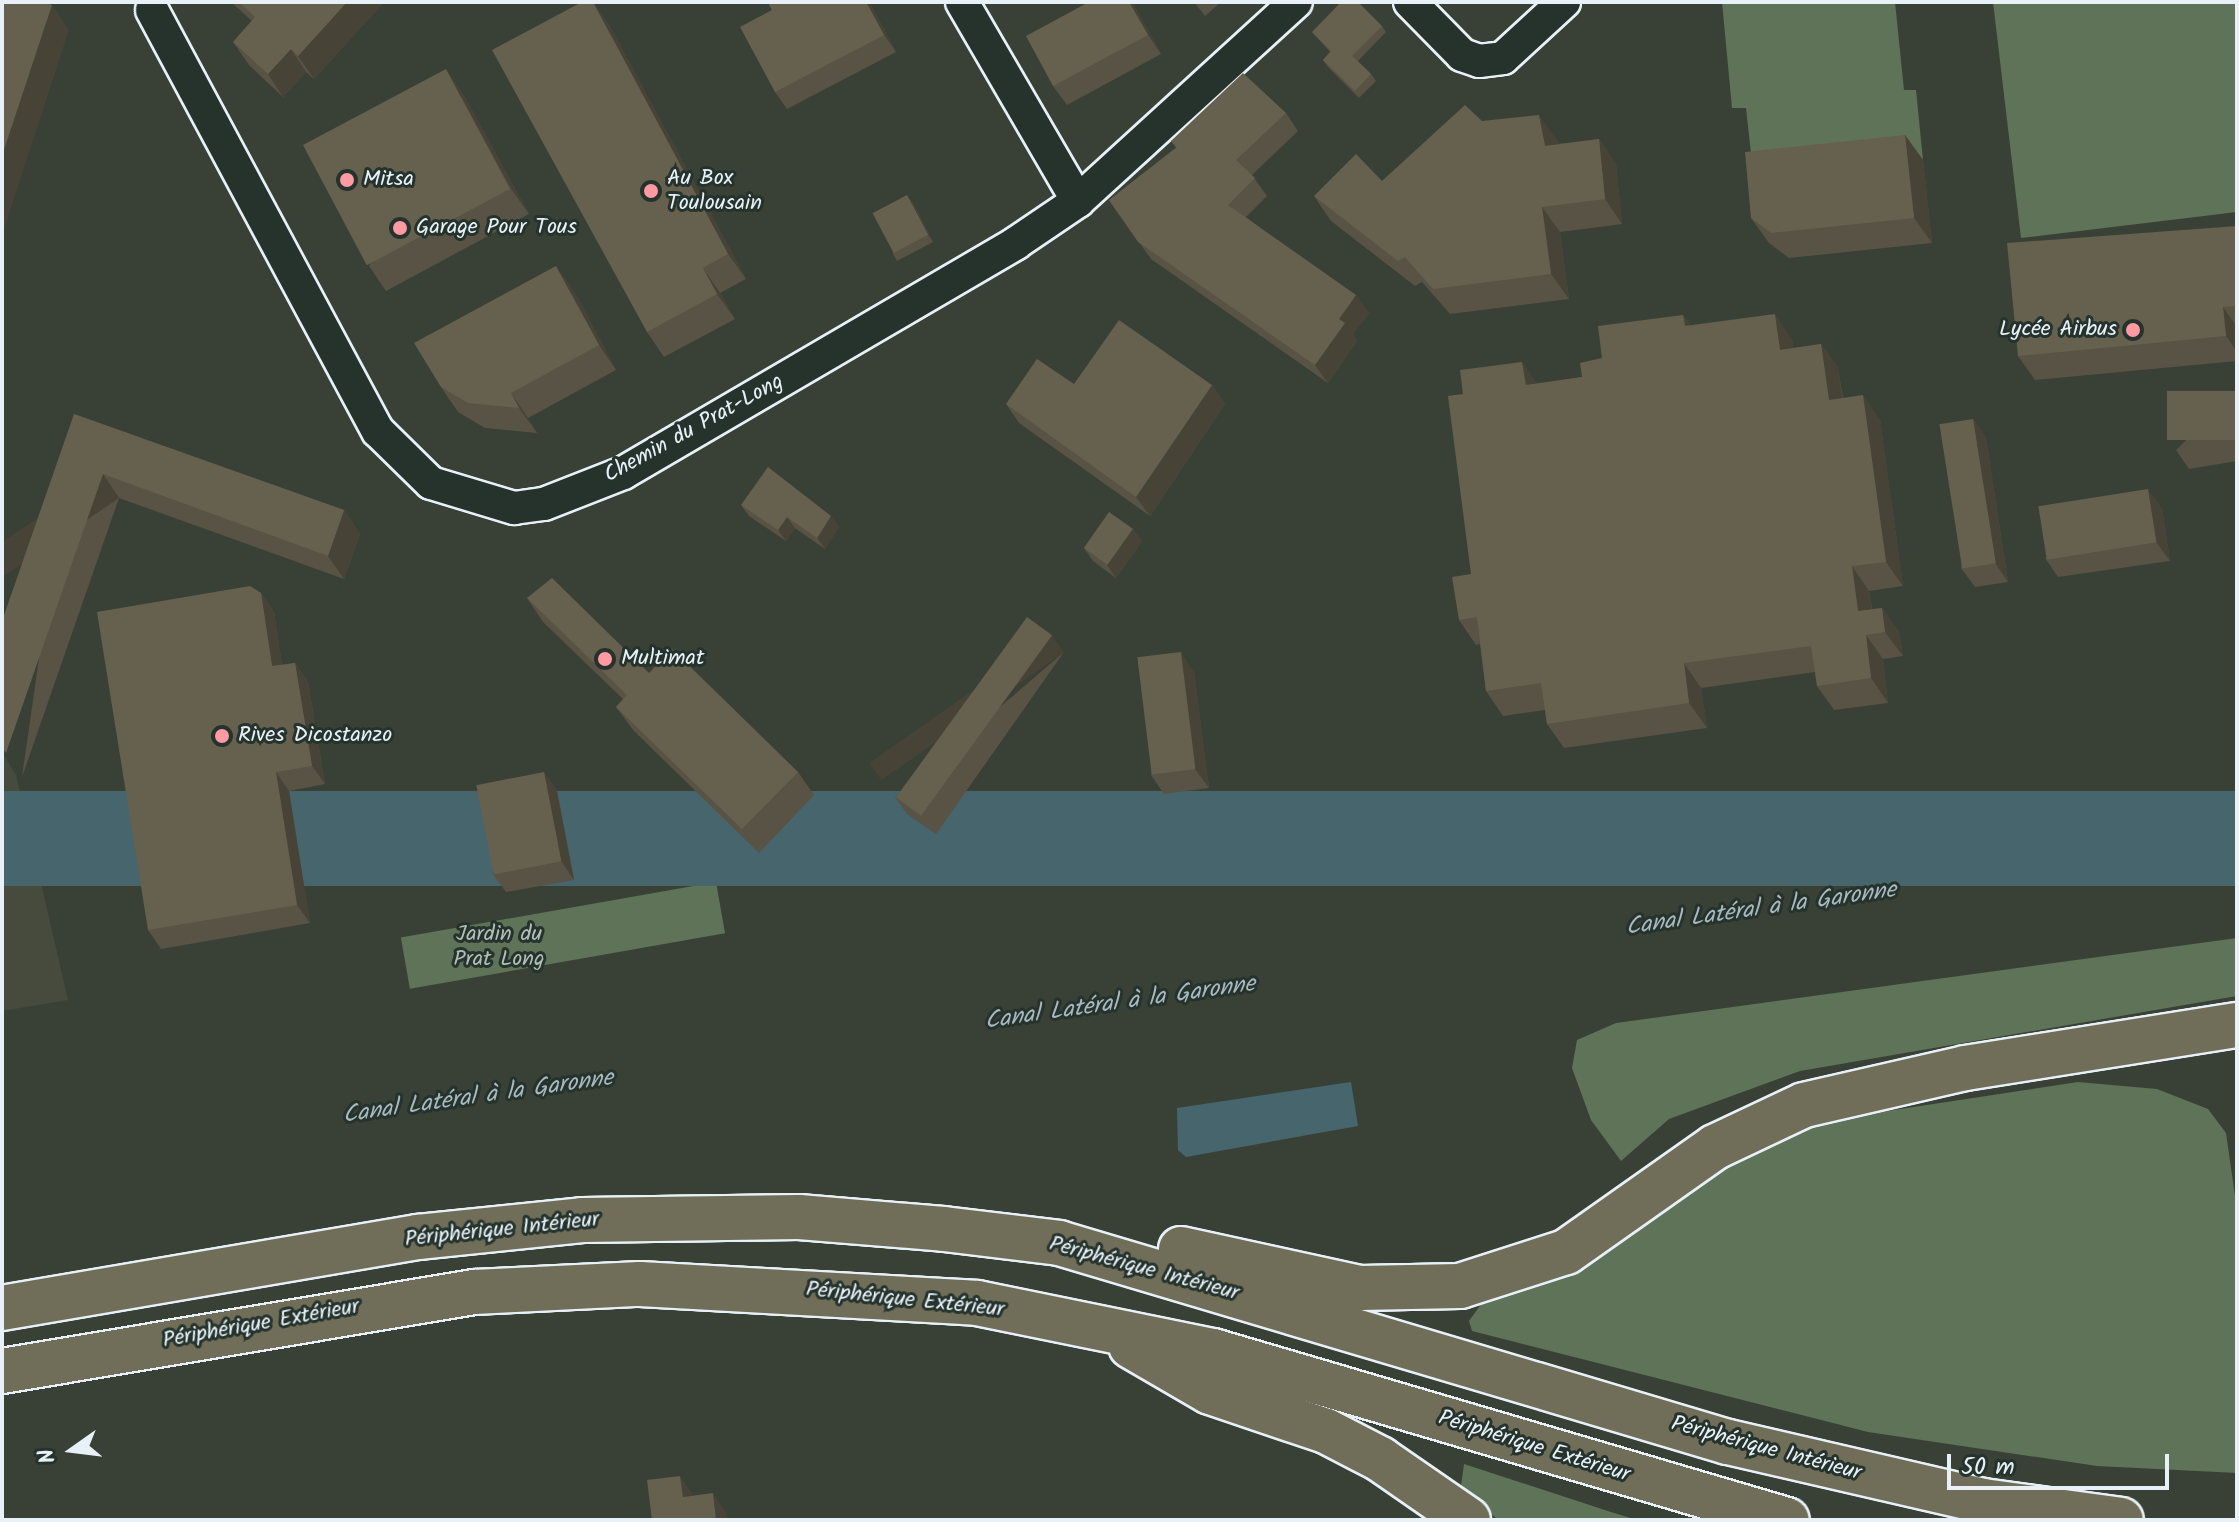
<!DOCTYPE html>
<html>
<head>
<meta charset="utf-8">
<style>
	body { margin:0 }
	#map { position:relative; width:2239px; height:1522px; overflow:hidden; background:#394137; font-family:Kalam,sans-serif }
	div>[style] { position:absolute }
	.built>* { inset:0; background:#464b3e }
	.green>* { inset:0; background:#5e7357; transform-origin:0 0 }
	.water>* { inset:0; background:#47656d; transform-origin:0 0 }
	.roads { filter:drop-shadow(2px 0 #e8f1f8) drop-shadow(-2px 0 #e8f1f8) drop-shadow(0 2px #e8f1f8) drop-shadow(0 -2px #e8f1f8) }
	.minor>* { height:32px; margin:-16px; padding:0 16px; transform-origin:16px; border-radius:16px; background:#26332d }
	.highway>* { height:44px; margin:-22px; padding:0 22px; transform-origin:22px; border-radius:22px; background:#706e59 }
	.wall>* { inset:0; background:#585344 }
	.shaded-wall>* { inset:0; background:#474437; transform-origin:0 0 }
	.building>* { inset:0; background:#66614f; transform-origin:0 0 }
	.dots>* { width:22px; height:22px; translate:-50% -50%; box-sizing:border-box; border:4px solid #26332d; border-radius:50% }
	span { translate:-50% -50%; white-space:nowrap; text-align:center; line-height:1.15; -webkit-text-stroke:6px #26332d; paint-order:stroke }
	.poi-label { font-size:22px; color:#e8f1f8 }
	.left { translate:0 -50%; text-align:left }
	.right { translate:-100% -50%; text-align:right }
	.street-label { font-size:22px; color:#e8f1f8 }
	.park-label { font-size:22px; color:#b1bfb8 }
	.water-label { font-size:24px; color:#a8b9c0; font-style:italic }
	.frame { position:absolute; inset:0; border:4px solid #e8f1f8; pointer-events:none }
	.north { position:absolute; left:32px; top:1410px; width:80px; height:80px; -webkit-text-stroke:6px #26332d; paint-order:stroke; rotate:256deg; font-size:22px; font-weight:700; line-height:32px; text-align:center; color:#e8f1f8 }
	.north::after { content:''; display:block; margin:auto; width:28px; height:36px; background:#e8f1f8; clip-path:polygon(50% 0,100% 100%,50% 72%,0 100%) }
	.scale { position:absolute; left:1947px; top:1454px; width:222px; height:36px; box-sizing:border-box; border:4px solid #e8f1f8; border-top:0; padding-left:10px; font-size:24px; line-height:28px; white-space:nowrap; color:#e8f1f8; -webkit-text-stroke:6px #26332d; paint-order:stroke }
</style>
</head>
<body>
<div id="map">
	<div class="built">
		<i style="clip-path:polygon(2px 752px,16px 775px,68px 1000px,2px 1011px)"></i>
	</div>
	<div class="green">
		<i style="clip-path:polygon(1722px 2px,1895px 2px,1904px 90px,1916px 90px,1923px 160px,1754px 181px,1746px 108px,1732px 108px)"></i>
		<i style="clip-path:polygon(1993px 2px,2237px 2px,2237px 212px,2021px 238px)"></i>
		<i style="left:716px;top:882px;width:52px;height:320px;rotate:80deg"></i>
		<i style="clip-path:polygon(2237px 938px,2237px 996px,1800px 1071px,1669px 1119px,1621px 1161px,1591px 1120px,1572px 1068px,1577px 1040px,1616px 1023px)"></i>
		<i style="clip-path:polygon(2078px 1082px,2157px 1089px,2208px 1109px,2226px 1133px,2237px 1210px,2237px 1473px,2097px 1466px,1868px 1432px,1472px 1331px,1469px 1321px,1487px 1296px,1716px 1169px,1821px 1121px)"></i>
		<i style="clip-path:polygon(1464px 1464px,1611px 1512px,1637px 1520px,1498px 1520px,1461px 1486px)"></i>
	</div>
	<div class="water">
		<i style="left:2237px;top:791px;width:95px;height:2259px;rotate:90deg"></i>
		<i style="clip-path:polygon(1351px 1082px,1358px 1126px,1186px 1157px,1178px 1150px,1177px 1108px)"></i>
	</div>
	<div class="roads">
		<div class="minor">
			<i style="left:962px;top:2px;width:230px;rotate:59.8deg"></i>
			<i style="left:1410px;top:2px;width:74px;rotate:45.5deg"></i>
			<i style="left:1462px;top:55px;width:18px;rotate:19deg"></i>
			<i style="left:1479px;top:61px;width:24px;rotate:-7deg"></i>
			<i style="left:1503px;top:58px;width:83px;rotate:-42.6deg"></i>
			<i style="left:152px;top:10px;width:478px;rotate:61.8deg"></i>
			<i style="left:378px;top:431px;width:74px;rotate:44.5deg"></i>
			<i style="left:431px;top:483px;width:87px;rotate:16.8deg"></i>
			<i style="left:514px;top:508px;width:30px;rotate:-8deg"></i>
			<i style="left:544px;top:504px;width:85px;rotate:-21.4deg"></i>
			<i style="left:623px;top:473px;width:455px;rotate:-30.3deg"></i>
			<i style="left:1016px;top:243px;width:75px;rotate:-34.1deg"></i>
			<i style="left:1078px;top:201px;width:295px;rotate:-42.4deg"></i>
		</div>
		<div class="highway">
			<i style="left:1181px;top:1249px;width:183px;rotate:12.3deg"></i>
			<i style="left:1360px;top:1288px;width:100px;rotate:-1.1deg"></i>
			<i style="left:1460px;top:1286px;width:111px;rotate:-17.8deg"></i>
			<i style="left:1566px;top:1252px;width:182px;rotate:-35.2deg"></i>
			<i style="left:1715px;top:1147px;width:98px;rotate:-25.3deg"></i>
			<i style="left:1804px;top:1105px;width:165px;rotate:-12.9deg"></i>
			<i style="left:1965px;top:1068px;width:275px;rotate:-9deg"></i>
			<i style="left:2px;top:1308px;width:422px;rotate:-9.7deg"></i>
			<i style="left:418px;top:1237px;width:165px;rotate:-5.9deg"></i>
			<i style="left:582px;top:1220px;width:217px;rotate:-0.8deg"></i>
			<i style="left:799px;top:1217px;width:145px;rotate:4.7deg"></i>
			<i style="left:944px;top:1229px;width:116px;rotate:6.9deg"></i>
			<i style="left:1059px;top:1243px;width:698px;rotate:16.57deg"></i>
			<i style="left:1728px;top:1442px;width:262px;rotate:13deg"></i>
			<i style="left:1983px;top:1501px;width:139px;rotate:7.8deg"></i>
			<i style="left:1131px;top:1346px;width:91px;rotate:30.2deg"></i>
			<i style="left:1210px;top:1392px;width:122px;rotate:18.6deg"></i>
			<i style="left:1326px;top:1431px;width:61px;rotate:27.4deg"></i>
			<i style="left:1380px;top:1459px;width:107px;rotate:34.7deg"></i>
			<i style="left:2px;top:1371px;width:479px;rotate:-9.5deg"></i>
			<i style="left:474px;top:1292px;width:166px;rotate:-2.8deg"></i>
			<i style="left:640px;top:1284px;width:338px;rotate:3.2deg"></i>
			<i style="left:977px;top:1303px;width:241px;rotate:11.5deg"></i>
			<i style="left:1213px;top:1351px;width:598px;rotate:16.41deg"></i>
		</div>
	</div>
	<div class="wall">
		<i style="clip-path:polygon(231px 2px,384px 2px,314px 79px,306px 72px,283px 97px,249px 65px,233px 42px,252px 21px)"></i>
		<i style="clip-path:polygon(768px 2px,869px 2px,896px 52px,787px 109px,775px 92px,772px 10px)"></i>
		<i style="clip-path:polygon(1132px 2px,1161px 54px,1067px 105px,1053px 86px)"></i>
		<i style="clip-path:polygon(1194px 2px,1221px 2px,1205px 16px)"></i>
		<i style="clip-path:polygon(608px 23px,746px 279px,720px 293px,735px 319px,664px 357px,647px 332px)"></i>
		<i style="clip-path:polygon(1382px 26px,1386px 32px,1358px 61px,1371px 74px,1376px 81px,1359px 98px,1327px 66px,1323px 60px,1330px 52px,1312px 32px)"></i>
		<i style="clip-path:polygon(463px 94px,529px 214px,386px 291px,369px 266px)"></i>
		<i style="clip-path:polygon(1286px 113px,1298px 131px,1252px 175px,1267px 196px,1246px 217px,1369px 313px,1353px 334px,1357px 341px,1328px 383px,1151px 259px,1109px 200px,1176px 148px,1171px 141px)"></i>
		<i style="clip-path:polygon(1482px 121px,1557px 140px,1558px 144px,1599px 139px,1616px 164px,1622px 224px,1560px 232px,1569px 299px,1450px 314px,1422px 282px,1415px 286px,1331px 221px,1314px 196px,1382px 181px)"></i>
		<i style="clip-path:polygon(1905px 135px,1923px 160px,1932px 243px,1789px 258px,1769px 243px,1751px 218px)"></i>
		<i style="clip-path:polygon(912px 201px,933px 242px,897px 261px,893px 254px)"></i>
		<i style="clip-path:polygon(2237px 226px,2237px 361px,2035px 380px,2018px 356px)"></i>
		<i style="clip-path:polygon(574px 291px,616px 370px,528px 418px,537px 433px,485px 428px,458px 412px,441px 387px)"></i>
		<i style="clip-path:polygon(1683px 315px,1691px 326px,1792px 339px,1793px 348px,1821px 344px,1838px 368px,1843px 398px,1880px 420px,1903px 586px,1869px 591px,1872px 609px,1882px 608px,1899px 632px,1903px 656px,1883px 659px,1888px 703px,1834px 710px,1817px 686px,1815px 672px,1701px 688px,1707px 728px,1564px 748px,1547px 724px,1545px 710px,1503px 716px,1486px 691px,1480px 644px,1476px 645px,1459px 620px,1471px 574px,1538px 384px,1582px 377px,1602px 358px)"></i>
		<i style="clip-path:polygon(1074px 384px,1212px 385px,1225px 404px,1150px 516px,1019px 423px,1006px 404px)"></i>
		<i style="clip-path:polygon(2237px 391px,2237px 461px,2189px 469px,2176px 450px)"></i>
		<i style="clip-path:polygon(74px 414px,344px 510px,360px 534px,344px 579px,119px 498px,22px 777px)"></i>
		<i style="clip-path:polygon(1973px 419px,1986px 438px,2008px 582px,1975px 587px,1961px 568px)"></i>
		<i style="clip-path:polygon(741px 505px,839px 527px,825px 549px,795px 528px,786px 541px,749px 516px)"></i>
		<i style="clip-path:polygon(2162px 508px,2170px 561px,2058px 577px,2045px 558px)"></i>
		<i style="clip-path:polygon(1133px 529px,1142px 541px,1116px 578px,1093px 561px,1084px 548px)"></i>
		<i style="clip-path:polygon(261px 593px,274px 612px,282px 665px,295px 663px,308px 682px,325px 784px,289px 791px,310px 923px,161px 949px,148px 930px)"></i>
		<i style="clip-path:polygon(527px 598px,649px 673px,798px 772px,814px 795px,759px 853px,633px 730px,616px 707px,623px 699px,543px 622px)"></i>
		<i style="clip-path:polygon(1064px 652px,936px 834px,907px 814px,895px 797px)"></i>
		<i style="clip-path:polygon(1194px 672px,1209px 788px,1164px 794px,1151px 775px)"></i>
		<i style="clip-path:polygon(544px 772px,557px 791px,574px 880px,506px 892px,492px 873px)"></i>
	</div>
	<div class="shaded-wall">
		<i style="clip-path:polygon(347px 2px,384px 2px,314px 79px,298px 56px)"></i>
		<i style="clip-path:polygon(593px 2px,608px 23px,746px 279px,728px 254px)"></i>
		<i style="clip-path:polygon(866px 2px,869px 2px,896px 52px,884px 35px)"></i>
		<i style="clip-path:polygon(1129px 2px,1132px 2px,1161px 54px,1148px 35px)"></i>
		<i style="clip-path:polygon(52px 5px,69px 30px,2px 235px,2px 156px)"></i>
		<i style="clip-path:polygon(291px 49px,306px 72px,283px 97px,268px 74px)"></i>
		<i style="clip-path:polygon(446px 69px,463px 94px,529px 214px,511px 189px)"></i>
		<i style="clip-path:polygon(1539px 115px,1557px 140px,1562px 171px,1545px 146px)"></i>
		<i style="clip-path:polygon(1905px 135px,1923px 160px,1932px 243px,1914px 218px)"></i>
		<i style="clip-path:polygon(1599px 139px,1616px 164px,1622px 224px,1605px 199px)"></i>
		<i style="clip-path:polygon(907px 195px,912px 201px,933px 242px,928px 235px)"></i>
		<i style="clip-path:polygon(1542px 207px,1560px 232px,1569px 299px,1551px 274px)"></i>
		<i style="clip-path:polygon(556px 266px,574px 291px,616px 370px,599px 345px)"></i>
		<i style="clip-path:polygon(703px 268px,720px 293px,735px 319px,717px 294px)"></i>
		<i style="clip-path:polygon(1356px 295px,1369px 313px,1353px 334px,1357px 341px,1328px 383px,1315px 365px,1339px 319px)"></i>
		<i style="clip-path:polygon(2223px 307px,2237px 327px,2237px 352px,2226px 336px)"></i>
		<i style="clip-path:polygon(1775px 314px,1792px 339px,1797px 374px,1780px 350px)"></i>
		<i style="clip-path:polygon(1683px 315px,1701px 340px,1685px 326px)"></i>
		<i style="clip-path:polygon(1821px 344px,1838px 368px,1846px 425px,1829px 400px)"></i>
		<i style="clip-path:polygon(1522px 362px,1539px 386px,1526px 385px)"></i>
		<i style="clip-path:polygon(1212px 385px,1225px 404px,1150px 516px,1136px 497px)"></i>
		<i style="clip-path:polygon(511px 393px,528px 418px,537px 433px,519px 408px)"></i>
		<i style="clip-path:polygon(1863px 395px,1880px 420px,1903px 586px,1886px 562px)"></i>
		<i style="clip-path:polygon(1973px 419px,1986px 438px,2008px 582px,1995px 563px)"></i>
		<i style="left:103px;top:474px;width:29px;height:295px;rotate:56deg"></i>
		<i style="clip-path:polygon(2148px 489px,2162px 508px,2170px 561px,2156px 542px)"></i>
		<i style="clip-path:polygon(344px 510px,360px 534px,344px 579px,328px 556px)"></i>
		<i style="clip-path:polygon(831px 516px,839px 527px,825px 549px,817px 538px)"></i>
		<i style="clip-path:polygon(787px 517px,795px 528px,786px 541px,778px 530px)"></i>
		<i style="clip-path:polygon(1133px 529px,1142px 541px,1116px 578px,1107px 565px)"></i>
		<i style="clip-path:polygon(1852px 566px,1869px 591px,1875px 635px,1858px 611px)"></i>
		<i style="clip-path:polygon(261px 593px,274px 612px,285px 685px,272px 666px)"></i>
		<i style="clip-path:polygon(1882px 608px,1899px 632px,1903px 656px,1885px 632px)"></i>
		<i style="left:1052px;top:635px;width:21px;height:223px;rotate:55deg"></i>
		<i style="clip-path:polygon(1866px 635px,1883px 659px,1888px 703px,1871px 678px)"></i>
		<i style="clip-path:polygon(1181px 652px,1194px 672px,1209px 788px,1195px 769px)"></i>
		<i style="clip-path:polygon(295px 663px,308px 682px,325px 784px,312px 766px)"></i>
		<i style="clip-path:polygon(1684px 663px,1701px 688px,1707px 728px,1689px 703px)"></i>
		<i style="clip-path:polygon(276px 772px,289px 791px,310px 923px,297px 905px)"></i>
		<i style="clip-path:polygon(544px 772px,557px 791px,574px 880px,561px 861px)"></i>
		<i style="clip-path:polygon(680px 1476px,693px 1495px,683px 1497px)"></i>
		<i style="clip-path:polygon(713px 1493px,726px 1512px,727px 1520px,716px 1520px)"></i>
	</div>
	<div class="building">
		<i style="clip-path:polygon(2px 2px,42px 2px,52px 5px,2px 156px)"></i>
		<i style="clip-path:polygon(239px 2px,347px 2px,298px 56px,291px 49px,268px 74px,233px 42px,255px 17px)"></i>
		<i style="clip-path:polygon(582px 2px,593px 2px,728px 254px,703px 268px,717px 294px,647px 332px,492px 50px)"></i>
		<i style="clip-path:polygon(768px 2px,866px 2px,884px 35px,775px 92px,740px 27px,772px 10px)"></i>
		<i style="clip-path:polygon(1089px 2px,1129px 2px,1148px 35px,1053px 86px,1026px 36px)"></i>
		<i style="clip-path:polygon(1341px 2px,1358px 2px,1382px 26px,1352px 56px,1371px 74px,1355px 91px,1323px 60px,1331px 51px,1312px 32px)"></i>
		<i style="left:446px;top:69px;width:136px;height:162px;rotate:62deg"></i>
		<i style="clip-path:polygon(1243px 73px,1286px 113px,1236px 160px,1255px 178px,1228px 205px,1356px 295px,1339px 319px,1345px 323px,1315px 365px,1138px 242px,1109px 200px,1177px 147px,1171px 141px)"></i>
		<i style="clip-path:polygon(1465px 105px,1482px 121px,1539px 115px,1545px 146px,1599px 139px,1605px 199px,1542px 207px,1551px 274px,1433px 289px,1405px 257px,1398px 261px,1314px 196px,1356px 154px,1382px 181px)"></i>
		<i style="clip-path:polygon(1905px 135px,1914px 218px,1771px 233px,1751px 218px,1745px 152px)"></i>
		<i style="left:907px;top:195px;width:45px;height:39px;rotate:62deg"></i>
		<i style="clip-path:polygon(2237px 226px,2237px 306px,2223px 307px,2226px 336px,2018px 356px,2007px 243px)"></i>
		<i style="clip-path:polygon(556px 266px,599px 345px,511px 393px,519px 408px,468px 403px,441px 387px,414px 343px)"></i>
		<i style="clip-path:polygon(1775px 314px,1780px 350px,1821px 344px,1829px 400px,1863px 395px,1886px 562px,1852px 566px,1858px 611px,1882px 608px,1885px 632px,1866px 635px,1871px 678px,1817px 686px,1811px 646px,1684px 663px,1689px 703px,1547px 724px,1541px 683px,1486px 691px,1477px 617px,1459px 620px,1452px 577px,1471px 574px,1448px 396px,1463px 394px,1460px 370px,1522px 362px,1526px 385px,1582px 377px,1580px 363px,1602px 358px,1598px 326px,1683px 315px,1685px 326px)"></i>
		<i style="clip-path:polygon(1119px 320px,1212px 385px,1136px 497px,1006px 404px,1037px 359px,1074px 384px)"></i>
		<i style="left:2237px;top:391px;width:49px;height:70px;rotate:90deg"></i>
		<i style="clip-path:polygon(74px 414px,344px 510px,328px 556px,103px 474px,6px 753px,2px 748px,2px 621px)"></i>
		<i style="left:1973px;top:419px;width:146px;height:34px;rotate:81deg"></i>
		<i style="clip-path:polygon(768px 467px,831px 516px,817px 538px,787px 517px,778px 530px,741px 505px)"></i>
		<i style="left:2148px;top:489px;width:54px;height:111px;rotate:81deg"></i>
		<i style="left:1109px;top:512px;width:29px;height:44px;rotate:35deg"></i>
		<i style="clip-path:polygon(552px 578px,649px 673px,672px 649px,798px 772px,742px 829px,616px 707px,627px 695px,527px 598px)"></i>
		<i style="clip-path:polygon(250px 586px,261px 593px,272px 666px,295px 663px,312px 766px,276px 772px,297px 905px,148px 930px,97px 612px)"></i>
		<i style="left:1027px;top:617px;width:31px;height:223px;rotate:36deg"></i>
		<i style="left:1181px;top:652px;width:118px;height:44px;rotate:83deg"></i>
		<i style="left:544px;top:772px;width:91px;height:69px;rotate:79deg"></i>
		<i style="clip-path:polygon(680px 1476px,683px 1497px,713px 1493px,716px 1520px,652px 1520px,647px 1480px)"></i>
	</div>
	<div class="dots">
		<i style="left:347px;top:180px;background:#ff9aa2"></i>
		<i style="left:651px;top:191px;background:#ff9aa2"></i>
		<i style="left:400px;top:228px;background:#ff9aa2"></i>
		<i style="left:2133px;top:330px;background:#ff9aa2"></i>
		<i style="left:605px;top:659px;background:#ff9aa2"></i>
		<i style="left:222px;top:736px;background:#ff9aa2"></i>
	</div>
	<div class="poi-label">
		<span class="left" style="left:667px;top:191px">Au Box<br>Toulousain</span>
		<span class="left" style="left:363px;top:180px">Mitsa</span>
		<span class="left" style="left:416px;top:228px">Garage Pour Tous</span>
		<span class="right" style="left:2117px;top:330px">Lycée Airbus</span>
		<span class="left" style="left:621px;top:659px">Multimat</span>
		<span class="left" style="left:238px;top:736px">Rives Dicostanzo</span>
	</div>
	<div class="street-label">
		<span style="left:694px;top:429px;rotate:-29deg">Chemin du Prat-Long</span>
		<span style="left:502px;top:1230px;rotate:-6deg">Périphérique Intérieur</span>
		<span style="left:1144px;top:1269px;rotate:15deg">Périphérique Intérieur</span>
		<span style="left:905px;top:1300px;rotate:6deg">Périphérique Extérieur</span>
		<span style="left:261px;top:1324px;rotate:-10deg">Périphérique Extérieur</span>
		<span style="left:1534px;top:1447px;rotate:17deg">Périphérique Extérieur</span>
		<span style="left:1766px;top:1449px;rotate:15deg">Périphérique Intérieur</span>
	</div>
	<div class="park-label">
		<span style="left:499px;top:947px">Jardin du<br>Prat Long</span>
	</div>
	<div class="water-label">
		<span style="left:1761px;top:909px;rotate:-8deg">Canal Latéral à la Garonne</span>
		<span style="left:1120px;top:1003px;rotate:-8deg">Canal Latéral à la Garonne</span>
		<span style="left:478px;top:1097px;rotate:-8deg">Canal Latéral à la Garonne</span>
	</div>
	<div class="frame"></div>
	<div class="north">N</div>
	<div class="scale">50 m</div>
</div>
</body>
</html>
